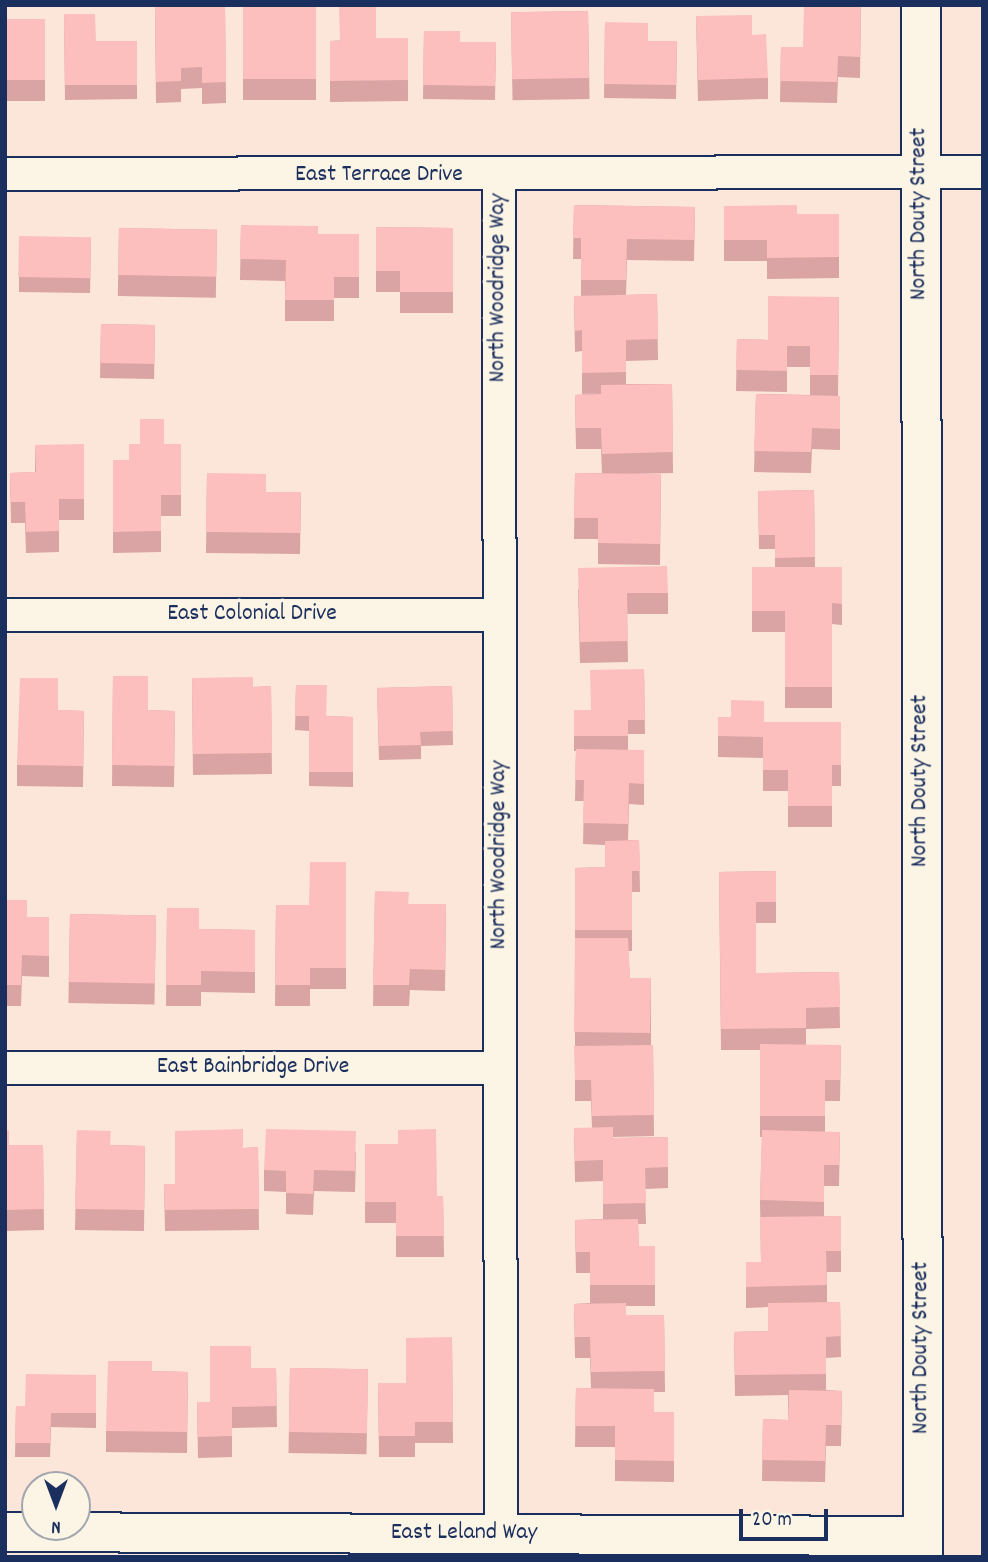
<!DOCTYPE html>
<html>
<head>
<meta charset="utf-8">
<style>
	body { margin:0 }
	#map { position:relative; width:988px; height:1562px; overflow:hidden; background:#fce5d9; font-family:Dekko,sans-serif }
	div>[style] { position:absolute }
	.roads { filter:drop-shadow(2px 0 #1b2f5e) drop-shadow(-2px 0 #1b2f5e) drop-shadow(0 2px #1b2f5e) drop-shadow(0 -2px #1b2f5e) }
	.minor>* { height:32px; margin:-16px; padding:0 16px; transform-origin:16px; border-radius:16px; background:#fcf5e5 }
	.tertiary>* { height:38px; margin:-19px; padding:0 19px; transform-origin:19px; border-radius:19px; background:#fcf5e5 }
	.wall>* { inset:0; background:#d9a4a3; transform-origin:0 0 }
	.building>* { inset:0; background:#fcbfbd; transform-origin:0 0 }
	span { translate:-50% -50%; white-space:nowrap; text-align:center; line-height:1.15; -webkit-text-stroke:7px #fcf5e5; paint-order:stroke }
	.street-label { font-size:24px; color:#1b2f5e }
	.frame { position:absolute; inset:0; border:7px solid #1b2f5e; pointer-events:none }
	.north { position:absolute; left:21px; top:1471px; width:70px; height:70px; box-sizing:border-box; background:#fcf5e5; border:2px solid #a2a6af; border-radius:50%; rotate:180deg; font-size:19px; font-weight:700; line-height:28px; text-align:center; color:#1b2f5e }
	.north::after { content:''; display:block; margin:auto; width:24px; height:32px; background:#1b2f5e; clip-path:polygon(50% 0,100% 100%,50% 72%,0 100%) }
	.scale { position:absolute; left:739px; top:1509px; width:89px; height:32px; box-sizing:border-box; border:4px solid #1b2f5e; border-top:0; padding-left:9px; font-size:21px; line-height:24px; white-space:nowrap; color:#1b2f5e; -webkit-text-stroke:5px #fcf5e5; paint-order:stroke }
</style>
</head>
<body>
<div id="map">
	<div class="roads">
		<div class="minor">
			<i style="left:5px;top:174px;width:978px;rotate:-0.12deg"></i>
			<i style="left:499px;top:176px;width:1358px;rotate:89.92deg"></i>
			<i style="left:5px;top:615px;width:494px"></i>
			<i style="left:5px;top:1068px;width:495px"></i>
		</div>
		<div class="tertiary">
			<i style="left:921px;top:5px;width:1552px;rotate:89.93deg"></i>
			<i style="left:5px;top:1532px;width:918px;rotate:0.25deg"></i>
		</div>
	</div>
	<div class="wall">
		<i style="clip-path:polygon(155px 5px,191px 7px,225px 6px,226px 103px,202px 104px,202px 88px,181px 89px,181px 102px,156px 103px)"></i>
		<i style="left:243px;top:5px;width:73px;height:95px"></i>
		<i style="clip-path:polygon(861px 5px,860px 78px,838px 77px,837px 103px,780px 102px,781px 47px,803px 47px)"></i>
		<i style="left:588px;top:11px;width:88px;height:77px;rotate:89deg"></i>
		<i style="clip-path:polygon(64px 14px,96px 41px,137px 41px,137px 99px,65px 100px)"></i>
		<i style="clip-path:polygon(696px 16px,768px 78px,768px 99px,698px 101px)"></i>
		<i style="left:5px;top:19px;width:40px;height:82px"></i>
		<i style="clip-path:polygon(605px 22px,648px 41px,677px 41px,676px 99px,604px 98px)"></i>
		<i style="clip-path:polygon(424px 31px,460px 42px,496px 42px,495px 100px,423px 99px)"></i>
		<i style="clip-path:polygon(376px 38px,408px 38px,408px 101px,330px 102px,330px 41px)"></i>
		<i style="clip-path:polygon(574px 205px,695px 207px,694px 261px,627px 260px,626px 295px,657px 294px,658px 360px,626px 361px,626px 384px,672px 384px,673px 473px,631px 474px,661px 474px,660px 565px,598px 564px,598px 539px,574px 539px,575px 473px,602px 473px,601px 449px,576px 449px,575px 395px,601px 393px,582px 394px,582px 351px,575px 352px,574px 296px,581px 296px,581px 259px,573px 259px)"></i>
		<i style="clip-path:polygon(724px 206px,797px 214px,839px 214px,839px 278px,767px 279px,767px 261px,724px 261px)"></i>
		<i style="clip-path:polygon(241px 225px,318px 234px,359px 234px,359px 298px,334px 298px,334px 321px,285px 321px,285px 281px,240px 280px)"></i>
		<i style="clip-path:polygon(376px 227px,453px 228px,453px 313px,400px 313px,400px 292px,376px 292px)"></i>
		<i style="left:119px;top:228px;width:98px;height:68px;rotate:1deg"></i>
		<i style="clip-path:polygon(91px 237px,90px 293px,19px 292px,19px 277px)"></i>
		<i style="clip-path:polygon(839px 297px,838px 396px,840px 396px,840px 450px,812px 449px,811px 473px,754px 472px,756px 394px,810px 395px,810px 367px,787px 367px,787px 392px,736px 391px,737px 339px,768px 340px)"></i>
		<i style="left:101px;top:324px;width:54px;height:54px;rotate:1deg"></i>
		<i style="clip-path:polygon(164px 444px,181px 444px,181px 516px,161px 516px,161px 552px,113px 553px,113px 460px,129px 460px)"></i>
		<i style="clip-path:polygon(35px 445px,84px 499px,84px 520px,59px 520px,59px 552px,26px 553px,25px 523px,11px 523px,10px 473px,35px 472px)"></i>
		<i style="clip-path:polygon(207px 473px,266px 492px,301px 492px,300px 554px,206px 553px)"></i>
		<i style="clip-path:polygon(814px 490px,815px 567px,842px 567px,842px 625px,832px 624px,832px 708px,785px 708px,785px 632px,752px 632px,752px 567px,775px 567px,775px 549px,759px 549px,758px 491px)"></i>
		<i style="clip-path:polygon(578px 589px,668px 593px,668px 614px,627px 614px,628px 662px,580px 663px)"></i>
		<i style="clip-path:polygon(644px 669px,645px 734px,628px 734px,628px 750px,644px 750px,644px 805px,629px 804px,628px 840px,639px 840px,640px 892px,632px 892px,632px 951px,628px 951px,630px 978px,651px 978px,651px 1045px,653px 1045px,654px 1136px,613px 1137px,613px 1138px,668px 1137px,668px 1188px,645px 1189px,646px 1224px,638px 1224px,639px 1246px,655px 1246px,655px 1306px,626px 1306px,626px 1315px,664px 1315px,665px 1392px,654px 1392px,654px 1412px,674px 1412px,674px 1482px,615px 1481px,615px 1447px,575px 1447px,576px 1388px,591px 1388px,590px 1358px,575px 1358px,574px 1304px,590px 1303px,590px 1273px,576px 1273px,575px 1220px,603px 1219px,603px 1181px,575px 1182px,574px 1128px,592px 1128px,591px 1101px,575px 1101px,575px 868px,605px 867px,605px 845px,583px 844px,584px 801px,575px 801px,576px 751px,574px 751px,574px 710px,591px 710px)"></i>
		<i style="clip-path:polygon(113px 676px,148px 710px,175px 711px,174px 787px,112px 786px)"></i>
		<i style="clip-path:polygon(192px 678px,253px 687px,271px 686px,272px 774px,193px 775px)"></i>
		<i style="clip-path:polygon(296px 685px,327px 716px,353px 717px,353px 787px,309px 786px,309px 731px,295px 730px)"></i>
		<i style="clip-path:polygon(452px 686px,453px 745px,421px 746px,421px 759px,379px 760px,377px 688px)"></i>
		<i style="clip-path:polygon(58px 710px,84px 711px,83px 787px,17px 786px,17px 765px)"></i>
		<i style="clip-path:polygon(718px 717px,764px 722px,841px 722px,841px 786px,832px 786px,832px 827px,788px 827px,788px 791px,763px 791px,763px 758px,718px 757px)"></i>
		<i style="clip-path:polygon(346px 862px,346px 989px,310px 989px,310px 1006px,275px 1006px,276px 905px,309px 905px)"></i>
		<i style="clip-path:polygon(776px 871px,776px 923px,756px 923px,756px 973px,839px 972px,840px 1028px,806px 1029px,806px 1045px,841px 1045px,840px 1101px,825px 1101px,825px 1132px,840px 1132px,839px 1186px,824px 1186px,824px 1216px,841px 1216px,841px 1272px,827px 1272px,827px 1302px,840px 1302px,841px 1357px,826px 1358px,826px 1390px,842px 1391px,841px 1446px,826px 1446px,825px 1482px,762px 1481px,763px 1419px,788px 1420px,788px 1395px,735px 1396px,734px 1332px,768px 1331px,768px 1307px,746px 1308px,746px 1262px,761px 1262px,760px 1200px,762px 1137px,760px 1137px,760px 1050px,721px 1050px,719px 872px)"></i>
		<i style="clip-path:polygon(375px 891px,409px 904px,446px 904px,445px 991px,410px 990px,409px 1006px,373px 1006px)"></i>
		<i style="clip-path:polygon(5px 900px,27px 917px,49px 917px,49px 977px,22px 976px,21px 1006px,5px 1006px)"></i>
		<i style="clip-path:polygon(167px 908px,199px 929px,255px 930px,255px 993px,201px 992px,201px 1006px,166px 1006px)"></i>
		<i style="left:70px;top:914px;width:86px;height:89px;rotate:1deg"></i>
		<i style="clip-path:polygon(77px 1130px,111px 1145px,145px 1146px,144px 1231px,75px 1230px)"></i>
		<i style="clip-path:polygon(5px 1131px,9px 1145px,43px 1145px,44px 1230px,5px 1231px)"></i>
		<i style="clip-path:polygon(365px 1144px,437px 1196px,443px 1196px,444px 1257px,396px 1257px,396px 1223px,365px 1223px)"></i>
		<i style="clip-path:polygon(258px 1147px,259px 1230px,165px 1231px,164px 1184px,175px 1184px,243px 1148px)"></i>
		<i style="clip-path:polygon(356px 1152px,355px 1192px,314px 1191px,313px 1215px,286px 1214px,286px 1192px,264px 1191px,264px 1170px)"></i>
		<i style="clip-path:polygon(452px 1337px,453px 1443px,415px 1443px,415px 1457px,379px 1457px,378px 1383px,406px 1383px)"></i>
		<i style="clip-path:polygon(251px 1368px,276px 1368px,277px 1427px,232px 1428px,232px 1457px,198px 1458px,197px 1402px,210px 1402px)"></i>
		<i style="left:290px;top:1368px;width:78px;height:85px;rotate:1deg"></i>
		<i style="clip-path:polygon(5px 1370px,7px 1370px,6px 1454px,5px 1454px)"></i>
		<i style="clip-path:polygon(152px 1371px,188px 1372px,187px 1453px,106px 1452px,106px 1431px)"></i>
		<i style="clip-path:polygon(96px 1375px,96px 1428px,51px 1427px,50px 1457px,15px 1457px,16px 1406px,25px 1406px)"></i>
	</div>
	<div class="building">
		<i style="clip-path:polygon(155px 5px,191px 5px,191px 7px,225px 6px,226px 82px,202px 83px,202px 67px,181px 68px,181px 81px,156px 82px)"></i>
		<i style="left:243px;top:5px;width:73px;height:74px"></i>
		<i style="clip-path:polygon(339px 5px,376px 5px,376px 38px,408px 38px,408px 80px,330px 81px,330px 41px,340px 41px)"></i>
		<i style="clip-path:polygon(804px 5px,861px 5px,860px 57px,838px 56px,837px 82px,780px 81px,781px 47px,803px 47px)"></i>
		<i style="left:588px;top:11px;width:67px;height:77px;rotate:89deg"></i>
		<i style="clip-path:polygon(64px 14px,95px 14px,96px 41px,137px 41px,137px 85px,65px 85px)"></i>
		<i style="clip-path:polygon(752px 15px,752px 35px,766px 34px,768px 78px,698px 80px,696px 16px)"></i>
		<i style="left:5px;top:19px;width:40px;height:61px"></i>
		<i style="clip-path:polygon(605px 22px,648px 23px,648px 41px,677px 41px,676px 85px,604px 84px)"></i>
		<i style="clip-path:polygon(424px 31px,460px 31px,460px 42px,496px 42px,495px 86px,423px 85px)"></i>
		<i style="clip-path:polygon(574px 205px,695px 207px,694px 240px,627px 239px,626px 280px,581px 280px,581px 238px,573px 238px)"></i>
		<i style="clip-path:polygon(797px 205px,797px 214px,839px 214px,839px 257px,767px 258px,767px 240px,724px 240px,724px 206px)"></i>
		<i style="clip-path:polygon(241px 225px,318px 226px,318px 234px,359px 234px,359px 277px,334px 277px,334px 300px,285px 300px,286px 260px,240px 259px)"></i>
		<i style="clip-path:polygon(376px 227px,453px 228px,453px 292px,400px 292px,400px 271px,376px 271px)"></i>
		<i style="left:119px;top:228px;width:98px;height:47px;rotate:1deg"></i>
		<i style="left:19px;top:236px;width:72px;height:41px;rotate:1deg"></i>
		<i style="clip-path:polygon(657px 294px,658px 339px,626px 340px,626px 372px,582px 373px,582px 330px,575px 331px,574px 296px)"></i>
		<i style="clip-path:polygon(768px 296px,839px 297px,838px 375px,810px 375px,810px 346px,787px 346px,787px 371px,736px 370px,737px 339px,768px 340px)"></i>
		<i style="left:101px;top:324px;width:54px;height:39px;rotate:1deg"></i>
		<i style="clip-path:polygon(672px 384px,673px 452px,602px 454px,601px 428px,576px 428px,575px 395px,601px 394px,601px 385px)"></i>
		<i style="clip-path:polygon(756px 394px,840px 396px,840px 429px,812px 428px,811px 452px,754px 451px)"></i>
		<i style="clip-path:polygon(140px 419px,164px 419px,164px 444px,181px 444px,181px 495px,161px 495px,161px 531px,113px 532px,113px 460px,129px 460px,129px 444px,140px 444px)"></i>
		<i style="clip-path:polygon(84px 444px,84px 499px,59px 499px,59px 531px,26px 532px,25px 502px,11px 502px,10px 473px,36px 472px,35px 445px)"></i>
		<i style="clip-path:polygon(207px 473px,266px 474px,266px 492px,301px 492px,300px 533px,206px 532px)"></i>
		<i style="clip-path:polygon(575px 473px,661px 474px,660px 544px,598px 543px,598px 518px,574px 518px)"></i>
		<i style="clip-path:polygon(814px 490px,815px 557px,775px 558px,775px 535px,759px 535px,758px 491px)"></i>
		<i style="clip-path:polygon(667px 566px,668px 593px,627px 593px,628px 641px,580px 642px,578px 568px)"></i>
		<i style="clip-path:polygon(752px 567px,842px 567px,842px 604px,832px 603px,832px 687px,785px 687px,785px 611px,752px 611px)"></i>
		<i style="clip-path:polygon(644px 669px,645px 720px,628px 720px,628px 736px,574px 736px,574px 710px,591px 710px,590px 670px)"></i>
		<i style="clip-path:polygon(113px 676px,148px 676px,148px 710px,175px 711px,174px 766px,112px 765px)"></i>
		<i style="clip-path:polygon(253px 677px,253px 687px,271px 686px,272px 753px,193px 754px,192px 678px)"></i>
		<i style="clip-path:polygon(20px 678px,58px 678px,58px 710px,84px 711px,83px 766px,17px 765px)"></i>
		<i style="clip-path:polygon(296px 685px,327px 685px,326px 716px,353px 717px,353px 772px,309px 772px,309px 716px,295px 716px)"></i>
		<i style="clip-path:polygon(452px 686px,453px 731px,420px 732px,421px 745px,379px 746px,377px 688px)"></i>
		<i style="clip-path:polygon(731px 700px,764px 701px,764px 722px,841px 722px,841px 765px,832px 765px,832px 806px,788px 806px,788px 770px,763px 770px,763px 737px,718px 736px,718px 717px,731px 717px)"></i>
		<i style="clip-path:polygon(576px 749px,644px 750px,644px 784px,629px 783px,628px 824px,583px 823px,584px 780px,575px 780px)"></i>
		<i style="clip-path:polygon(639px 840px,640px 871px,632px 871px,632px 930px,575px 930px,575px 868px,605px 867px,605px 841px)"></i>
		<i style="clip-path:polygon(310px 862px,346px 862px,346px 968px,310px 968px,310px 985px,275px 985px,276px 905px,309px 905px)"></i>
		<i style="clip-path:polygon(776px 871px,776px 902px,756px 902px,756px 973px,839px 972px,840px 1007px,806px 1008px,806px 1028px,721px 1029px,719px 872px)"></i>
		<i style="clip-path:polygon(375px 891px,409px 892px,408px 904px,446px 904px,445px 970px,410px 969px,409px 985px,373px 985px)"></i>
		<i style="clip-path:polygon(5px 900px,27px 900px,27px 917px,49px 917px,49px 956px,22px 955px,21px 985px,5px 985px)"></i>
		<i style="clip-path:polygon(167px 908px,199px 908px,199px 929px,255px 930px,255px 972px,201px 971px,201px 985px,166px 985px)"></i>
		<i style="left:70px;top:914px;width:86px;height:68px;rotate:1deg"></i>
		<i style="clip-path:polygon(575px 938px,628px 938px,630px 978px,651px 978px,650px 1033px,574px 1032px)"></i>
		<i style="clip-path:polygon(760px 1044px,841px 1045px,840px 1080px,825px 1080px,825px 1116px,760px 1116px)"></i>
		<i style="clip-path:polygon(653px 1045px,654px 1115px,592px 1116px,591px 1080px,575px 1080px,574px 1046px)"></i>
		<i style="clip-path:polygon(613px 1127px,613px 1138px,668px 1137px,668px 1167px,645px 1168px,646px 1203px,603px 1204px,603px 1160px,575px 1161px,574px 1128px)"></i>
		<i style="clip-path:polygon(243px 1129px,243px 1148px,258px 1147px,259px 1209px,165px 1210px,164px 1184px,175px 1184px,175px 1131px)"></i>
		<i style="clip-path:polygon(266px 1129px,356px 1131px,355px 1171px,314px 1170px,313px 1194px,286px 1193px,286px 1171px,264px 1170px)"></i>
		<i style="clip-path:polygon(436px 1129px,437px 1196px,443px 1196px,444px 1236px,396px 1236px,396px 1202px,365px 1202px,365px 1144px,398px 1144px,398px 1130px)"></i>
		<i style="clip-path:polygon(9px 1130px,9px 1145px,43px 1145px,44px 1209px,5px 1210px,5px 1131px)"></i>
		<i style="clip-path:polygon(77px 1130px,111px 1131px,110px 1145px,145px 1146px,144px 1210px,75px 1209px)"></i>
		<i style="clip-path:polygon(762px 1130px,840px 1132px,839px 1165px,824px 1165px,824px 1202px,760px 1200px)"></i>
		<i style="clip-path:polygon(841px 1216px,841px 1251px,826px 1251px,827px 1285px,746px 1287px,746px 1262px,761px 1262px,760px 1217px)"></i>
		<i style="clip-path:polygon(638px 1219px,639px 1246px,655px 1246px,655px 1285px,590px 1285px,590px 1252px,576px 1252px,575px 1220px)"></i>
		<i style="clip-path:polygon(840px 1302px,841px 1336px,826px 1337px,826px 1374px,735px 1375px,734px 1332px,768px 1331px,768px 1303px)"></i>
		<i style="clip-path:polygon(626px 1303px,626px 1315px,664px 1315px,665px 1371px,591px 1372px,590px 1337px,575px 1337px,574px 1304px)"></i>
		<i style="clip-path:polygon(452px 1337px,453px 1422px,415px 1422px,415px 1436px,379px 1436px,378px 1383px,406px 1383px,406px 1338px)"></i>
		<i style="clip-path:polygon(210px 1346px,251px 1346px,251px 1368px,276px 1368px,277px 1406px,232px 1407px,232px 1436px,198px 1437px,197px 1402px,210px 1402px)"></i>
		<i style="clip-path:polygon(108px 1361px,152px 1361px,152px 1371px,188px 1372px,187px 1432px,106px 1431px)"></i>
		<i style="left:290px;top:1368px;width:78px;height:64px;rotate:1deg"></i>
		<i style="clip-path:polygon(5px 1370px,7px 1370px,6px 1433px,5px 1433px)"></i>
		<i style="clip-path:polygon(26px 1374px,96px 1375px,96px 1413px,51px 1413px,50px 1443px,15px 1443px,16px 1406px,25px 1406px)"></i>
		<i style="clip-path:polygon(576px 1388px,654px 1389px,654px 1412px,674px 1412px,674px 1461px,615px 1460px,615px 1426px,575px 1426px)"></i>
		<i style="clip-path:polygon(789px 1390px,842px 1391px,841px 1425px,826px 1425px,825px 1461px,762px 1460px,763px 1419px,788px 1420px)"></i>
	</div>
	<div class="street-label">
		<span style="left:379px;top:176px">East Terrace Drive</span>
		<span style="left:920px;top:214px;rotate:-90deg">North Douty Street</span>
		<span style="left:499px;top:288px;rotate:-90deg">North Woodridge Way</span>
		<span style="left:252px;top:615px">East Colonial Drive</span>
		<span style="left:921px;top:781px;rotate:-90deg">North Douty Street</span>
		<span style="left:500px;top:855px;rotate:-90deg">North Woodridge Way</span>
		<span style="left:253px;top:1068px">East Bainbridge Drive</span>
		<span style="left:922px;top:1348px;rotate:-90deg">North Douty Street</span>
		<span style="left:464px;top:1534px">East Leland Way</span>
	</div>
	<div class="frame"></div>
	<div class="north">N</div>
	<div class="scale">20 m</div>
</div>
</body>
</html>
